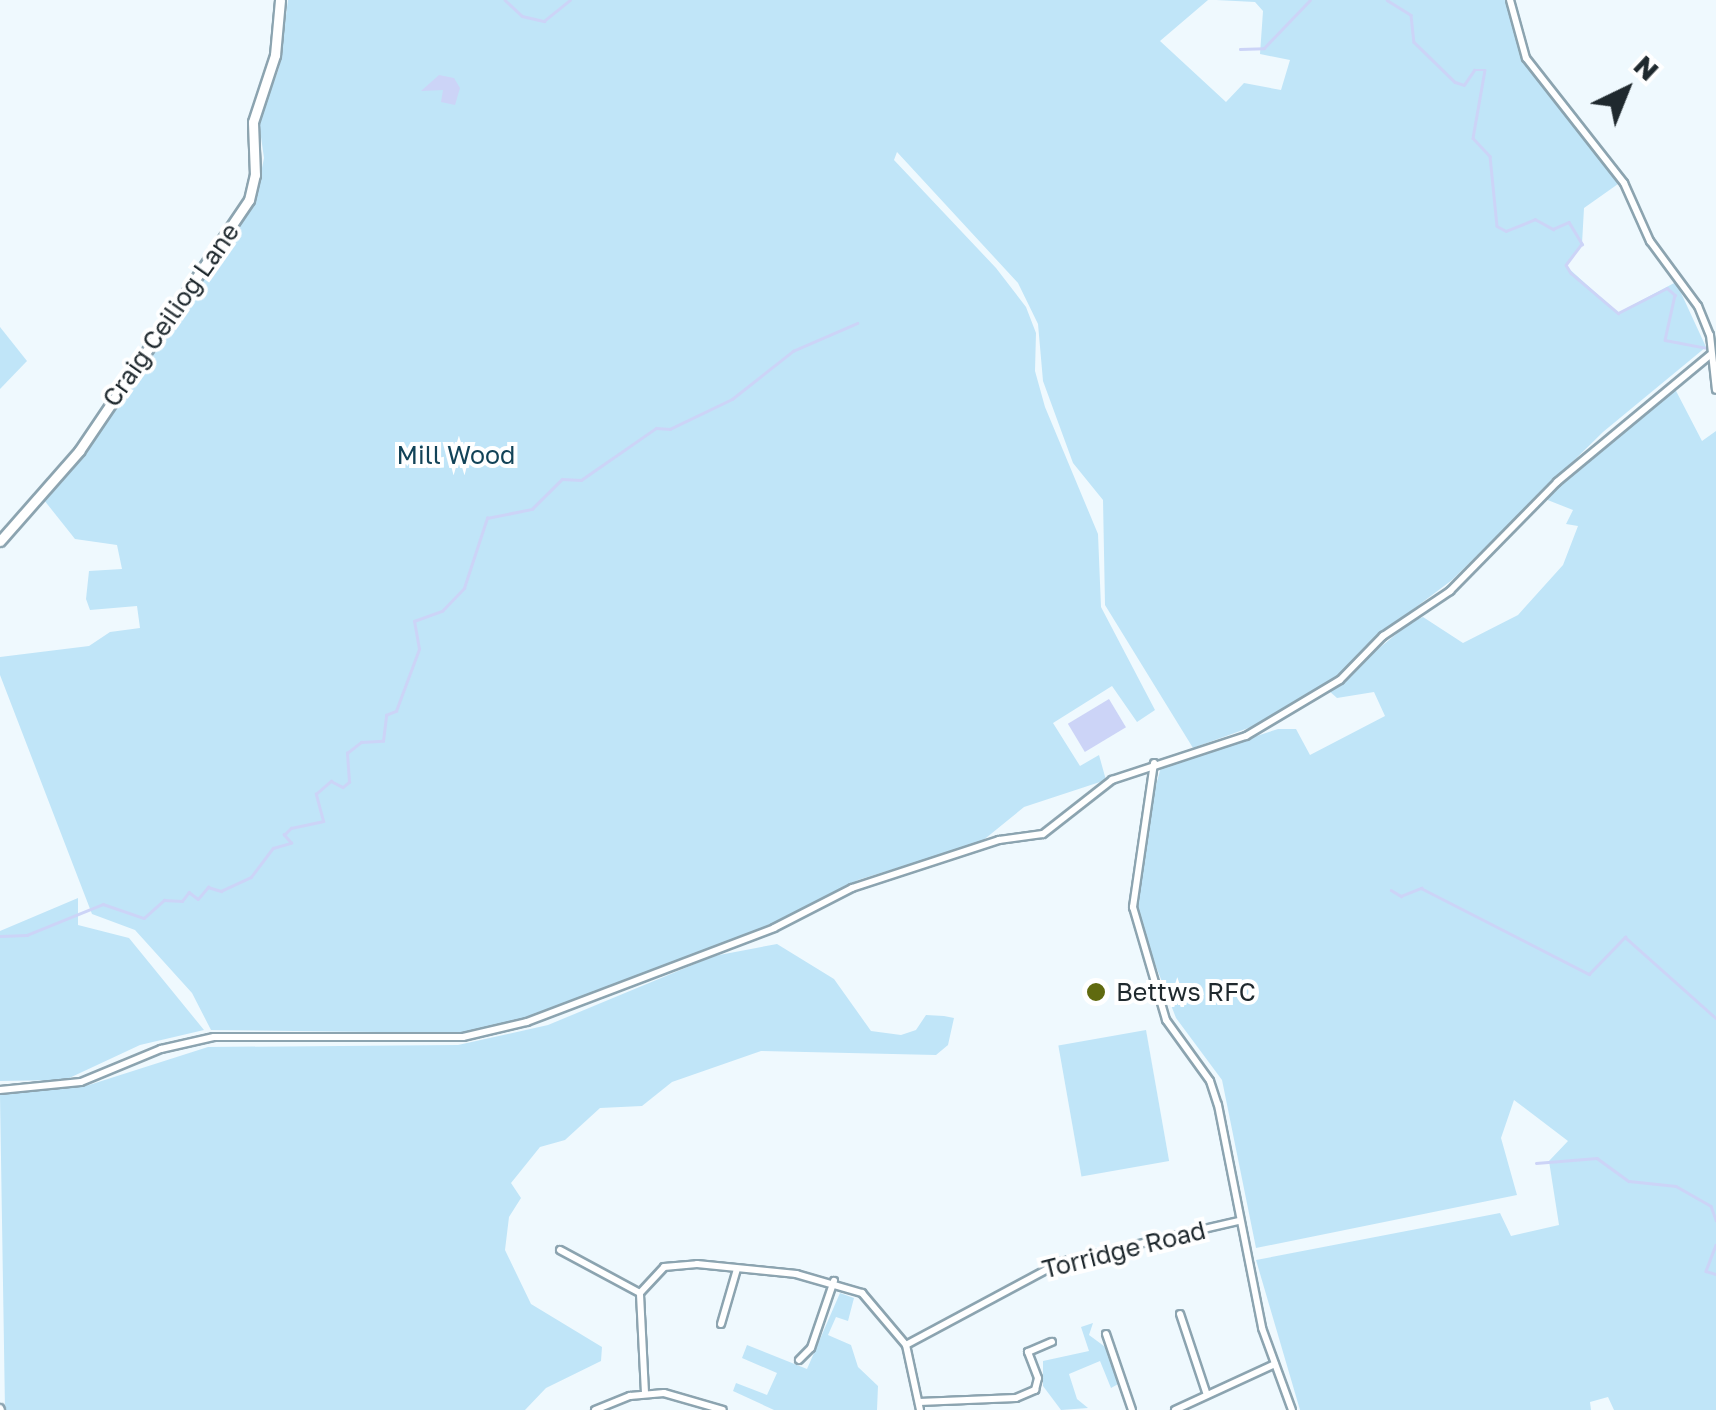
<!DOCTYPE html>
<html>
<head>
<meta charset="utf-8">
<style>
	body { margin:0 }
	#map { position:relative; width:1716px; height:1410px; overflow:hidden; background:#eff9fe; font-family:"Golos Text",sans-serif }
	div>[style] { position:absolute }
	.green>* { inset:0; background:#c0e5f8; transform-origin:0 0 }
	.water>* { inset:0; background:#ccd4f7; transform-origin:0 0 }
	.stream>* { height:2.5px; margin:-1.25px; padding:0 1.25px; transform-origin:1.25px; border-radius:1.25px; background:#ccd4f7 }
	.roads { filter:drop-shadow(2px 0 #8ca4b0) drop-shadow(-2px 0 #8ca4b0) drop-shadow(0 2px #8ca4b0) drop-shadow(0 -2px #8ca4b0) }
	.minor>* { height:6px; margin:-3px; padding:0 3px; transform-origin:3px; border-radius:3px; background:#fff }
	.tertiary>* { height:9px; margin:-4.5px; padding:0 4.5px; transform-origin:4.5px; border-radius:4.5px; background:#fff }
	.dots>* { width:28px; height:28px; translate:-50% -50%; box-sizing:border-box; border:5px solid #fff; border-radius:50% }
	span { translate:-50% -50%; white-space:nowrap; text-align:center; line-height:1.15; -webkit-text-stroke:8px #fff; paint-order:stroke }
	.street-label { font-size:25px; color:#1f292e }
	.park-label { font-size:25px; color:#124358 }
	.poi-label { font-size:25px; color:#1f292e }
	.left { translate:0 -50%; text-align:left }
	.north { position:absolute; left:1576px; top:40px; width:100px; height:100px; -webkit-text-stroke:8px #fff; paint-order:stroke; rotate:43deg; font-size:28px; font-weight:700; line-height:40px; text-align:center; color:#1f292e }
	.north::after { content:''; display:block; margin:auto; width:35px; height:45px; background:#1f292e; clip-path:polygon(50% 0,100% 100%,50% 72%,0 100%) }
</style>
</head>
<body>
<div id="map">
	<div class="green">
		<i style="clip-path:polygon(288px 0,1208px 0,1160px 41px,1226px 102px,1244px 83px,1281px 90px,1290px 60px,1260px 54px,1263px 11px,1255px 2px,1216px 0,1506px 0,1529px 70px,1576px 121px,1618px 184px,1584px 208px,1582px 244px,1566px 266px,1618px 313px,1676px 282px,1706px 347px,1603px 432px,1452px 580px,1379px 635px,1341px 675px,1265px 722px,1193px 748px,1105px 605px,1103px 500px,1073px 463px,1043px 381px,1038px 324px,1018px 283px,897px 152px,894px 160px,996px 268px,1026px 307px,1036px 333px,1035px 371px,1045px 407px,1098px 534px,1101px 607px,1155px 710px,1137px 722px,1112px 686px,1053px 723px,1080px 766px,1099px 755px,1106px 780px,1024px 807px,981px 842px,858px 880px,775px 925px,537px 1015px,461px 1033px,211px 1030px,192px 993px,135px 930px,92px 914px,0 675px,0 657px,89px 646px,110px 632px,140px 628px,137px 606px,90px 610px,86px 599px,89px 571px,122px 569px,117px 545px,75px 539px,44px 500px,182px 313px,257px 193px,264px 158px,259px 123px,279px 68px)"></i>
		<i style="clip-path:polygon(0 327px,27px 361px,0 389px)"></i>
		<i style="clip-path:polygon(1674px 387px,1702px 441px,1716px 431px,1716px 1410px,1614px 1410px,1608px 1397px,1590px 1402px,1591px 1410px,1300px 1410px,1256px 1260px,1500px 1213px,1511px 1236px,1559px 1225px,1549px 1161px,1568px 1141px,1514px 1100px,1501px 1138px,1517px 1195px,1256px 1248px,1222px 1080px,1176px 1018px,1133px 907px,1135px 862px,1161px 767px,1278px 729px,1296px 729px,1310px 755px,1385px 716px,1374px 692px,1337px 698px,1328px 690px,1411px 622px,1423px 617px,1463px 643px,1518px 615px,1563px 565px,1578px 526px,1566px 524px,1573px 510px,1545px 499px)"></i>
		<i style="clip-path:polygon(78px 898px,78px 925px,129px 938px,204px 1030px,140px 1045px,65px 1080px,0 1081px,0 931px)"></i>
		<i style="clip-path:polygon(777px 944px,834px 979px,871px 1031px,901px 1035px,916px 1030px,926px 1015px,944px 1016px,954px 1018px,948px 1045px,936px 1055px,761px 1051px,672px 1082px,642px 1106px,600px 1108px,565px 1140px,540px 1147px,511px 1183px,521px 1198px,509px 1217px,505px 1250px,531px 1304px,602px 1347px,601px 1361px,546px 1388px,525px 1410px,5px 1410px,0 1095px,89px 1085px,208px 1047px,458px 1045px,548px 1025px,714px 956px)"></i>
		<i style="left:1146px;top:1030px;width:133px;height:89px;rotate:80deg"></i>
		<i style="clip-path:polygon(840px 1293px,854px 1298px,848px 1321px,836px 1317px,828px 1335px,851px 1345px,858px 1367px,878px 1386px,877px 1410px,774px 1410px,733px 1391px,736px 1383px,767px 1395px,777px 1373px,742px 1358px,747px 1345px,807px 1369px)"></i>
		<i style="clip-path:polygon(1093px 1323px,1089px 1335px,1108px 1349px,1120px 1383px,1111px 1388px,1100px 1361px,1069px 1374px,1077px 1399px,1088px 1408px,1061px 1410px,1043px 1386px,1043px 1361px,1089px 1351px,1081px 1327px)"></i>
	</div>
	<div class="water">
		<i style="clip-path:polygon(439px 75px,454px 78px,460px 88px,455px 105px,441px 102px,443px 90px,421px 91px)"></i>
		<i style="left:1109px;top:699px;width:33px;height:48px;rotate:59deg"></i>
	</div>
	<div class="stream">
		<i style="left:505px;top:0;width:23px;rotate:43deg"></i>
		<i style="left:522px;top:16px;width:23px;rotate:13deg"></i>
		<i style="left:544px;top:21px;width:33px;rotate:-39deg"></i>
		<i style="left:1387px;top:0;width:28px;rotate:32deg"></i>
		<i style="left:1411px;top:15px;width:27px;rotate:84deg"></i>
		<i style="left:1414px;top:42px;width:57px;rotate:44.3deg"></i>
		<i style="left:1455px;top:82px;width:9px;rotate:18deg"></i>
		<i style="left:1464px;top:85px;width:18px;rotate:-56deg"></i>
		<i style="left:1474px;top:70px;width:11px"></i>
		<i style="left:1485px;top:70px;width:69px;rotate:100deg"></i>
		<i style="left:1473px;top:138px;width:25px;rotate:47deg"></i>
		<i style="left:1490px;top:156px;width:70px;rotate:84.3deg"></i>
		<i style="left:1497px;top:226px;width:10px;rotate:29deg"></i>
		<i style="left:1506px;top:231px;width:31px;rotate:-22deg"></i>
		<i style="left:1535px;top:219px;width:21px;rotate:29deg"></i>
		<i style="left:1553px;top:229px;width:17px;rotate:-24deg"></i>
		<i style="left:1569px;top:222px;width:26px;rotate:59deg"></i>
		<i style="left:1582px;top:244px;width:26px;rotate:127deg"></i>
		<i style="left:1566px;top:265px;width:9px;rotate:58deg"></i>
		<i style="left:1571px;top:273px;width:62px;rotate:40.4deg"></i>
		<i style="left:1618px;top:313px;width:55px;rotate:-27deg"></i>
		<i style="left:1667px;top:288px;width:11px;rotate:41deg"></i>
		<i style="left:1675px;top:295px;width:46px;rotate:102.5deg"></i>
		<i style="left:1665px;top:340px;width:43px;rotate:10.8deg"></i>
		<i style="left:1240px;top:49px;width:24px;rotate:-2deg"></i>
		<i style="left:1264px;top:48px;width:66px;rotate:-46.2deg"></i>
		<i style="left:1391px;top:890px;width:12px;rotate:31deg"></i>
		<i style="left:1401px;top:896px;width:22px;rotate:-22deg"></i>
		<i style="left:1421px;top:888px;width:189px;rotate:27.1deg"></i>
		<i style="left:1589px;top:974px;width:52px;rotate:-45.8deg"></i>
		<i style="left:1625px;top:937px;width:122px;rotate:41.7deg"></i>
		<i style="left:0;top:936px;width:27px;rotate:-2deg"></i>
		<i style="left:27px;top:935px;width:82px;rotate:-22.2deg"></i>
		<i style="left:103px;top:904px;width:43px;rotate:18.9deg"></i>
		<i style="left:144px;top:918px;width:27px;rotate:-42deg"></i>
		<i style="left:164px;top:900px;width:18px;rotate:3deg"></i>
		<i style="left:182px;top:901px;width:11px;rotate:-52deg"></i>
		<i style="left:189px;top:892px;width:11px;rotate:38deg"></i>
		<i style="left:198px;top:899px;width:16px;rotate:-50deg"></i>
		<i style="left:208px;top:887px;width:14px;rotate:17deg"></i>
		<i style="left:221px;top:891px;width:33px;rotate:-25deg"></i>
		<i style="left:251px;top:877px;width:36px;rotate:-53deg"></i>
		<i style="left:273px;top:848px;width:19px;rotate:-16deg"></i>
		<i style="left:291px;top:843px;width:11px;rotate:-131deg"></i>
		<i style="left:284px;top:835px;width:10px;rotate:-45deg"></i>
		<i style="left:291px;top:828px;width:33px;rotate:-12deg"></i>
		<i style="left:323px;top:821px;width:28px;rotate:-105deg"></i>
		<i style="left:316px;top:794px;width:20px;rotate:-41deg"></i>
		<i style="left:331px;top:781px;width:13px;rotate:27deg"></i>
		<i style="left:343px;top:787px;width:8px;rotate:-40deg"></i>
		<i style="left:349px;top:782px;width:29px;rotate:-94deg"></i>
		<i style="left:347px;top:753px;width:18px;rotate:-38deg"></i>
		<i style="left:361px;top:742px;width:22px;rotate:-3deg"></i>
		<i style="left:383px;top:741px;width:26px;rotate:-83deg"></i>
		<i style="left:386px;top:715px;width:11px;rotate:-22deg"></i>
		<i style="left:396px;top:711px;width:66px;rotate:-69.6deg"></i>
		<i style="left:419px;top:649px;width:28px;rotate:-100deg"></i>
		<i style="left:414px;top:621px;width:30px;rotate:-20deg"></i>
		<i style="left:442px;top:611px;width:32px;rotate:-46deg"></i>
		<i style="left:464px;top:588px;width:74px;rotate:-71.8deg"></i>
		<i style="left:487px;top:518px;width:46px;rotate:-11.3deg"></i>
		<i style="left:532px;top:509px;width:42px;rotate:-45deg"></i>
		<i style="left:562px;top:479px;width:19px;rotate:3deg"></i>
		<i style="left:581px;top:480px;width:91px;rotate:-34.7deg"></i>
		<i style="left:656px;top:428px;width:14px;rotate:4deg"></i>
		<i style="left:670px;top:429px;width:69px;rotate:-25.8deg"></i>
		<i style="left:732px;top:399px;width:78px;rotate:-38.2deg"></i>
		<i style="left:793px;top:351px;width:70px;rotate:-23.6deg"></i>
		<i style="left:1536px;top:1163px;width:61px;rotate:-4.7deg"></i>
		<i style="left:1597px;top:1158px;width:39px;rotate:36deg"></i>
		<i style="left:1629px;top:1181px;width:47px;rotate:6.1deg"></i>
		<i style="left:1676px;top:1186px;width:40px;rotate:29.7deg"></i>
		<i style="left:1711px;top:1206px;width:15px;rotate:70deg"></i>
		<i style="left:1716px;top:1245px;width:28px;rotate:111deg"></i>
		<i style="left:1706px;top:1271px;width:10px;rotate:17deg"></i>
	</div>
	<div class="roads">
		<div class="minor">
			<i style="left:1510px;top:0;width:60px;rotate:74.6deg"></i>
			<i style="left:1526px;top:58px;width:159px;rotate:51.9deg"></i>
			<i style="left:1624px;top:183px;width:64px;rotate:65.9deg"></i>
			<i style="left:1650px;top:241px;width:81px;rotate:53.6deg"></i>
			<i style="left:1698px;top:306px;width:31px;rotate:68deg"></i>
			<i style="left:1710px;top:335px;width:55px;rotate:83.8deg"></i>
			<i style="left:1154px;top:763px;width:146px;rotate:98.3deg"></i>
			<i style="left:1133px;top:907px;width:118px;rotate:73.7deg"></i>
			<i style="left:1166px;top:1020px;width:75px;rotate:54.2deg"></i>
			<i style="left:1210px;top:1081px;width:25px;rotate:72deg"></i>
			<i style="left:1218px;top:1105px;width:227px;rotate:78.8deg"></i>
			<i style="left:1262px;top:1328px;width:87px;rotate:69.9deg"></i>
			<i style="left:0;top:1090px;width:81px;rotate:-5.6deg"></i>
			<i style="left:81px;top:1082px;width:87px;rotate:-22.4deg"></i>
			<i style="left:161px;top:1049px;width:54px;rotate:-12.8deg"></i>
			<i style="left:214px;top:1037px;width:249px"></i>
			<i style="left:463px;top:1037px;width:66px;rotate:-13.2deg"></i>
			<i style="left:527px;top:1022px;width:264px;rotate:-20.8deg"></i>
			<i style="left:774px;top:928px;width:88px;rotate:-27.1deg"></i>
			<i style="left:852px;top:888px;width:155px;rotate:-18.1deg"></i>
			<i style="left:999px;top:840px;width:44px;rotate:-7.8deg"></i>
			<i style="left:1043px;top:834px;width:88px;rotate:-38deg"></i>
			<i style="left:1112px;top:780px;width:141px;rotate:-18.2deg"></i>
			<i style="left:1246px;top:736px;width:109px;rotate:-30.8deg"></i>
			<i style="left:1340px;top:680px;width:62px;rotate:-45.7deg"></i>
			<i style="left:1383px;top:636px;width:81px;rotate:-33.9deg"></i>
			<i style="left:1450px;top:591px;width:153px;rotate:-45.5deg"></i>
			<i style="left:1557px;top:482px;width:200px;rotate:-39.7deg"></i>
			<i style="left:560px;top:1250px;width:91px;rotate:28.3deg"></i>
			<i style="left:1180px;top:1314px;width:85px;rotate:71.6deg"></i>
			<i style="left:721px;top:1324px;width:57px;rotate:-73.8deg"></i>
			<i style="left:1106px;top:1334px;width:80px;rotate:71.1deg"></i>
			<i style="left:906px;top:1345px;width:176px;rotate:-28.2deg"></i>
			<i style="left:1061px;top:1262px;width:183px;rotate:-13deg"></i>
			<i style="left:799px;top:1360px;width:17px;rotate:-45deg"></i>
			<i style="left:811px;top:1348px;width:71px;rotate:-71.1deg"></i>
			<i style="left:645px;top:1393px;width:100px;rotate:-92.9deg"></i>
			<i style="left:640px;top:1293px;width:35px;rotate:-47deg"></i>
			<i style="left:664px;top:1267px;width:33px;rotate:-5deg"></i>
			<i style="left:697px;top:1264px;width:100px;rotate:5.8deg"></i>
			<i style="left:796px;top:1274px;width:69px;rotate:16.1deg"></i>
			<i style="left:862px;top:1293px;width:68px;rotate:49.8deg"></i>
			<i style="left:906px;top:1345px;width:66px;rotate:77.8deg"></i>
			<i style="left:919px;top:1402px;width:97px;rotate:-2.4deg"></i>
			<i style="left:1016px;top:1398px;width:21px;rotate:-23deg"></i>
			<i style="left:1035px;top:1390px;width:12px;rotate:-76deg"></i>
			<i style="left:1038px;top:1378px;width:28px;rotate:-111deg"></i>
			<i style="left:1028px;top:1352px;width:26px;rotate:-23deg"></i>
			<i style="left:0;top:1408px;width:2px;rotate:63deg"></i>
			<i style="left:595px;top:1410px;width:38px;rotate:-22deg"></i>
			<i style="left:630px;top:1396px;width:34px;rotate:-5deg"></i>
			<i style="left:664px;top:1393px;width:61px;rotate:16.1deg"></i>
			<i style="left:1175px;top:1410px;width:110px;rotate:-24.7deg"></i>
		</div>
		<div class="tertiary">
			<i style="left:0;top:541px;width:120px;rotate:-48.7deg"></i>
			<i style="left:79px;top:451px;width:303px;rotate:-55.9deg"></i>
			<i style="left:249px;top:200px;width:26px;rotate:-77deg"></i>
			<i style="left:255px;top:175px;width:53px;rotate:-92.2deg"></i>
			<i style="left:253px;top:122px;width:71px;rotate:-71.8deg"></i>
			<i style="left:275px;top:55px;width:55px;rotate:-84.8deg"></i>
		</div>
	</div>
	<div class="dots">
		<i style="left:1096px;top:992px;background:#606a0f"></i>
	</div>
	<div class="street-label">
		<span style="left:171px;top:315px;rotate:-55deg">Craig Ceiliog Lane</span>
		<span style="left:1124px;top:1250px;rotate:-14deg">Torridge Road</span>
	</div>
	<div class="park-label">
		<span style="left:456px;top:455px">Mill Wood</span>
	</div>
	<div class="poi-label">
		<span class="left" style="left:1116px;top:992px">Bettws RFC</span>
	</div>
	<div class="north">N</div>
</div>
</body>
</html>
